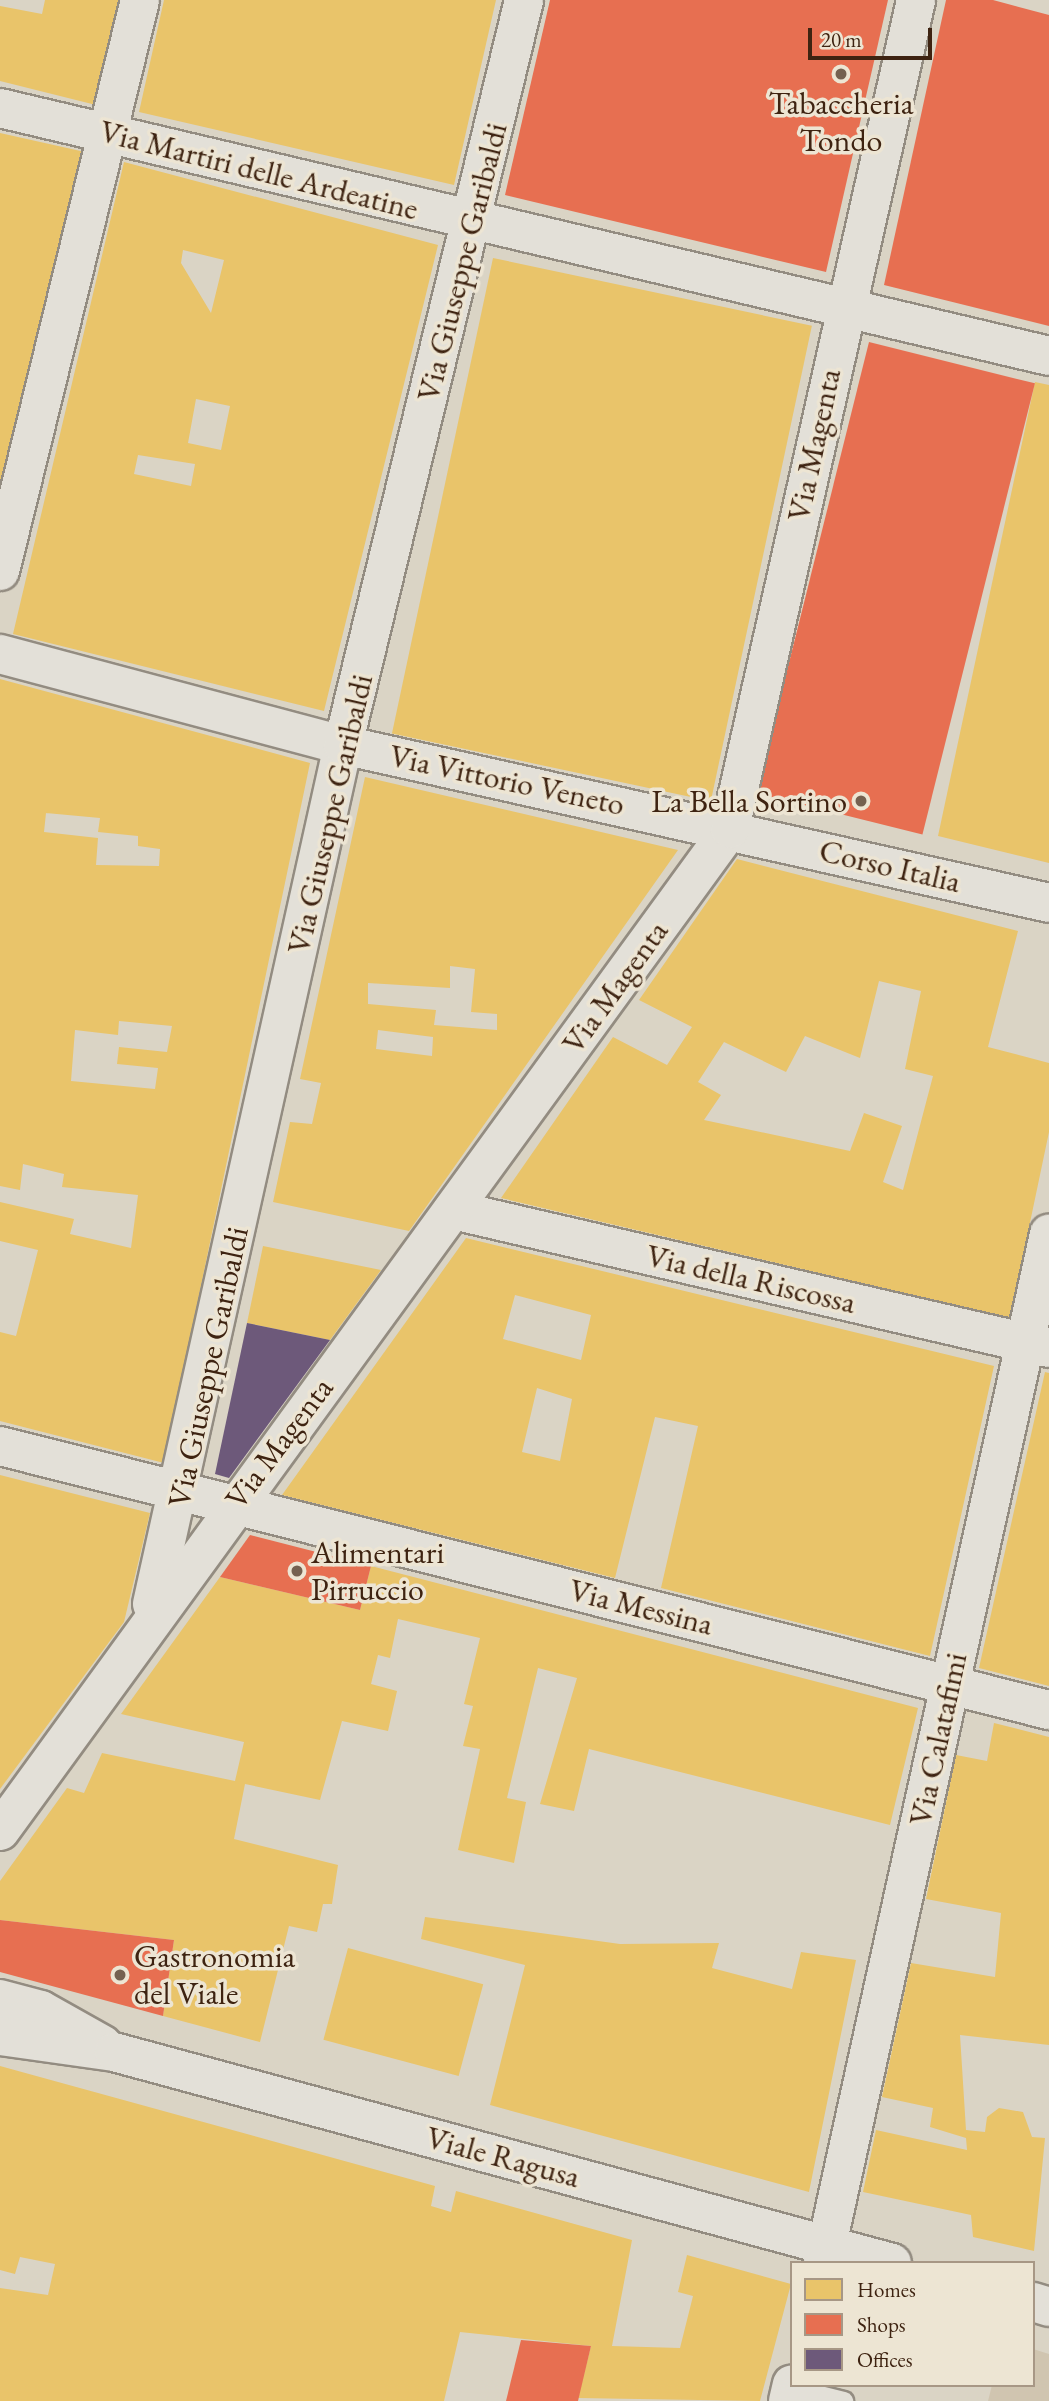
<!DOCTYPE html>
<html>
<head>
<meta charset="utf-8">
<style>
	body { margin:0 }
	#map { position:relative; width:1049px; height:2401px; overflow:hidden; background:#dad4c5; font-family:"EB Garamond",serif }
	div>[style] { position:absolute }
	.green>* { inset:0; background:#d0c5b0 }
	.homes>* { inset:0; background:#e9c46a; transform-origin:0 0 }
	.shops>* { inset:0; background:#e76f51; transform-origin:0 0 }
	.offices>* { inset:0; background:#6d597a }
	.roads { filter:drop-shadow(2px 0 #938c81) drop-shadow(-2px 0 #938c81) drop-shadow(0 2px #938c81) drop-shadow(0 -2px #938c81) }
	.lane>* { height:19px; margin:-9.5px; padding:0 9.5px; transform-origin:9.5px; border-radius:9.5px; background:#e3e0d8 }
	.street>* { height:38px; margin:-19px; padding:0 19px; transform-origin:19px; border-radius:19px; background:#e3e0d8 }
	.secondary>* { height:38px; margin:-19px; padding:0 19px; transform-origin:19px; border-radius:19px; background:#e3e0d8 }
	.dots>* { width:19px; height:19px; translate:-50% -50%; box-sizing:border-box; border:4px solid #ede5d3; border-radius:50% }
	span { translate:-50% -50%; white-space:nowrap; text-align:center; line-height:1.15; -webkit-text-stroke:7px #ede5d3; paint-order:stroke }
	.poi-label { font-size:32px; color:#3e2311 }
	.right { translate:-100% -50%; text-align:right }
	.left { translate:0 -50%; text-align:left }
	.street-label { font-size:32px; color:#3e2311 }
	.legend { position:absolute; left:790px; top:2261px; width:245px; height:126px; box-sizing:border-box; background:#ede5d3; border:2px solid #a79785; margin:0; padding:9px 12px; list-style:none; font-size:21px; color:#3e2311 }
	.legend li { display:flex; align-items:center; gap:14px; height:35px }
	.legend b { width:35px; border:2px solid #a79785 }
	.scale { position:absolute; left:808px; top:28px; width:124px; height:32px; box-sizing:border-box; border:4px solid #3e2311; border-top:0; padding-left:9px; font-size:21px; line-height:24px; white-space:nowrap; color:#3e2311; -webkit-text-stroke:5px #ede5d3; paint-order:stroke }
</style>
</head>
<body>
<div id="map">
	<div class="green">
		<i style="clip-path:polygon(1033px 2349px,1049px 2354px,1049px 2401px,988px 2401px,992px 2385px,1033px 2385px)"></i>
	</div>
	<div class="homes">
		<i style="clip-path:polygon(45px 0,121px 0,96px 105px,0 81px,0 6px,42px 14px)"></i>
		<i style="clip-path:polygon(164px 0,496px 0,454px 185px,139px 112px)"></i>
		<i style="clip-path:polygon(0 133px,85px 152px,1px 482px,0 482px)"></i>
		<i style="clip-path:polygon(evenodd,124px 162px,438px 245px,324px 711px,13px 634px,124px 162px,183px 250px,224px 260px,211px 313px,181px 263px,183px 250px,124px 162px,196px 399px,230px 406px,221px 450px,188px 443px,196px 399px,124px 162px,138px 455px,195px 464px,191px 486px,134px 474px,138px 455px)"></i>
		<i style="left:493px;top:258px;width:326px;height:486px;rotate:12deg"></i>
		<i style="clip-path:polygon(1035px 382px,1049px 385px,1049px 863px,938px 836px)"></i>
		<i style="clip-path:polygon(evenodd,0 679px,310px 763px,164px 1463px,0 1421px,0 1332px,16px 1336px,38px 1250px,0 1241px,0 1202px,74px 1219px,70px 1234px,131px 1248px,138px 1195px,62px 1187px,64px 1174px,23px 1164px,20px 1190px,0 1186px,0 679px,46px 813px,100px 818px,98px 832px,138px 836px,138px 846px,160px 849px,159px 866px,96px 865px,98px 838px,44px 832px,46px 813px,0 679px,119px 1021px,172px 1026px,167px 1052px,119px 1047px,117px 1064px,158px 1068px,155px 1089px,71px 1081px,75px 1030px,118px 1035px,119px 1021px)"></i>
		<i style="clip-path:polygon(evenodd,365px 777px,678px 850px,409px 1231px,273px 1202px,290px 1122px,312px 1124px,321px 1083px,300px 1079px,365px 777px,450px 966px,475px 969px,471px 1012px,497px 1014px,497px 1030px,434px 1025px,436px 1010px,368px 1004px,368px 983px,450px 988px,450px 966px,365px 777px,378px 1030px,433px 1037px,432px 1056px,376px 1049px,378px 1030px)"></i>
		<i style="clip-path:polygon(evenodd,737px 859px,1018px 931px,988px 1047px,1049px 1063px,1049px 1132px,1010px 1318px,501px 1198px,613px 1037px,667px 1065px,692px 1027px,639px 1000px,737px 859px,879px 981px,921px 991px,905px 1069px,933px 1076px,903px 1190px,883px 1182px,902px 1126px,864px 1113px,850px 1151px,704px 1120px,721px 1095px,698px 1082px,724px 1042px,786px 1072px,805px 1036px,860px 1058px,879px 981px)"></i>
		<i style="clip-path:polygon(evenodd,466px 1238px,994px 1366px,930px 1656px,661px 1588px,698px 1426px,655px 1417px,615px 1578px,282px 1495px,466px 1238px,515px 1295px,591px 1315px,581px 1360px,503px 1339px,515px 1295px,466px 1238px,537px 1388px,572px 1399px,560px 1461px,522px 1452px,537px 1388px)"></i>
		<i style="clip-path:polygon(263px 1246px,381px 1270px,330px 1340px,247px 1323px)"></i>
		<i style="clip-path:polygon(1045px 1372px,1049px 1373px,1049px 1686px,979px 1668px)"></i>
		<i style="clip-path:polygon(0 1475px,150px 1513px,124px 1622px,0 1789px)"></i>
		<i style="clip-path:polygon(371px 1566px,918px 1708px,890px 1825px,589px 1749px,574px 1811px,540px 1804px,577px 1678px,538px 1668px,507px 1798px,526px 1802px,514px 1863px,458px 1850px,480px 1749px,463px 1746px,473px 1706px,464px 1704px,480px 1638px,398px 1619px,390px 1658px,378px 1655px,371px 1684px,397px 1691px,388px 1731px,342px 1721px,320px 1800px,245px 1784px,234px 1839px,338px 1865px,332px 1904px,323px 1904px,317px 1932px,289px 1926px,260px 2042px,163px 2016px,174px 1940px,0 1920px,0 1881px,67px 1788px,84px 1793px,102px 1753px,235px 1781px,244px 1742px,121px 1714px,220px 1577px,360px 1610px)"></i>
		<i style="clip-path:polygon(994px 1723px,1049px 1737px,1049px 2045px,960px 2035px,966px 2130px,985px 2132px,987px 2117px,999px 2108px,1023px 2112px,1032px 2137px,1045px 2138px,1034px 2251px,973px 2237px,971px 2215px,863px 2192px,876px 2130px,967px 2150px,966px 2138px,930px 2127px,933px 2108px,882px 2097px,911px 1963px,995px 1977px,1001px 1913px,926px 1899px,956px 1755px,987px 1761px)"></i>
		<i style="clip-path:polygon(425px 1917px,620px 1944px,719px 1943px,712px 1968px,792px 1989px,801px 1952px,856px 1960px,809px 2192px,490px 2105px,525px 1965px,421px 1939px)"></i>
		<i style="left:348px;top:1948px;width:140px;height:95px;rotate:15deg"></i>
		<i style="clip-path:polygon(0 2066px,435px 2186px,431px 2206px,451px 2212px,456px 2191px,632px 2240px,612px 2346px,680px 2348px,693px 2296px,678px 2292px,687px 2255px,791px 2284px,760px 2401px,578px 2398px,591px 2346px,460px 2332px,444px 2401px,0 2401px,0 2288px,48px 2295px,55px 2264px,20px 2257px,15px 2274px,0 2270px)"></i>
	</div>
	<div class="shops">
		<i style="clip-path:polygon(550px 0,888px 0,826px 272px,505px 195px)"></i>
		<i style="clip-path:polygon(946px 0,993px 0,1049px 15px,1049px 326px,884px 285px)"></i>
		<i style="left:869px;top:342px;width:171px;height:465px;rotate:14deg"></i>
		<i style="clip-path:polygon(250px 1535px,371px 1566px,360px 1610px,220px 1577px)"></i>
		<i style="clip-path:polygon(0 1920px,174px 1940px,163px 2016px,0 1972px)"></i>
		<i style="clip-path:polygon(521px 2340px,591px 2346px,578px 2401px,506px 2401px)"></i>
	</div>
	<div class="offices">
		<i style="clip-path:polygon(247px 1323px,330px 1340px,229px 1478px,215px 1474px)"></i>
	</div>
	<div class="roads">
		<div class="lane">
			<i style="left:791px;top:2388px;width:54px;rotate:14deg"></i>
		</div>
		<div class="street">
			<i style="left:0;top:108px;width:1078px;rotate:13.3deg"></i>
			<i style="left:0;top:571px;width:588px;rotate:-76.22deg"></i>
			<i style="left:0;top:654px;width:355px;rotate:14.9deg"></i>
			<i style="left:343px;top:745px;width:723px;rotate:12.61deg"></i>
			<i style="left:453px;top:1210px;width:612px;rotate:13.04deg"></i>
			<i style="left:0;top:1446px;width:1082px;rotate:14.13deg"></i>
			<i style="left:0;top:1999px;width:42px;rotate:15deg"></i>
			<i style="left:41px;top:2010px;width:71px;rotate:29.4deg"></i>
			<i style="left:0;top:2036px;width:115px;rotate:8deg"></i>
			<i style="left:114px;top:2052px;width:806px;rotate:15.17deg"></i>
			<i style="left:823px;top:2263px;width:1054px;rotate:-77.61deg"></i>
			<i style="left:1033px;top:2302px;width:17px;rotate:17deg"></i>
			<i style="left:788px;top:2401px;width:17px;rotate:-77deg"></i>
		</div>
		<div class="secondary">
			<i style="left:152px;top:1604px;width:880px;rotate:-77.46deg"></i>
			<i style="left:343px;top:745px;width:767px;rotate:-76.34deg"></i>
			<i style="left:0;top:1831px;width:1240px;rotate:-53.93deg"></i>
			<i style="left:730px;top:829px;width:850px;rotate:-77.35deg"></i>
		</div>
	</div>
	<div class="dots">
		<i style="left:841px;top:74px;background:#756150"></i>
		<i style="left:861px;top:801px;background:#756150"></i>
		<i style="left:297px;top:1571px;background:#756150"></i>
		<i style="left:120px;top:1975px;background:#756150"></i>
	</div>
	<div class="poi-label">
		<span style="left:841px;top:122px">Tabaccheria<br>Tondo</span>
		<span class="right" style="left:847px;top:801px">La Bella Sortino</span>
		<span class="left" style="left:311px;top:1571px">Alimentari<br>Pirruccio</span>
		<span class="left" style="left:134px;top:1975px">Gastronomia<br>del Viale</span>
	</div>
	<div class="street-label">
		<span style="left:259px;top:170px;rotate:14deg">Via Martiri delle Ardeatine</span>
		<span style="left:462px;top:262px;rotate:-76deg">Via Giuseppe Garibaldi</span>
		<span style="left:814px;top:445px;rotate:-78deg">Via Magenta</span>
		<span style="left:507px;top:780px;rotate:12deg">Via Vittorio Veneto</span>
		<span style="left:330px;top:814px;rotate:-77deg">Via Giuseppe Garibaldi</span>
		<span style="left:890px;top:866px;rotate:13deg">Corso Italia</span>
		<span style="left:615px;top:987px;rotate:-54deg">Via Magenta</span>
		<span style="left:751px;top:1279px;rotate:13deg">Via della Riscossa</span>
		<span style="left:208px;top:1367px;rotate:-78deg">Via Giuseppe Garibaldi</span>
		<span style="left:279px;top:1443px;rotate:-53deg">Via Magenta</span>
		<span style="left:641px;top:1607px;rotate:14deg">Via Messina</span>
		<span style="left:938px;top:1739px;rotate:-78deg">Via Calatafimi</span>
		<span style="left:503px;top:2157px;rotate:15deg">Viale Ragusa</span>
	</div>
	<ul class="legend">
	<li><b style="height:19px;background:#e9c46a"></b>Homes</li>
	<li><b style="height:19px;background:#e76f51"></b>Shops</li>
	<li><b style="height:19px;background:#6d597a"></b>Offices</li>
	</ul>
	<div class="scale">20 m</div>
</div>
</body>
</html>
